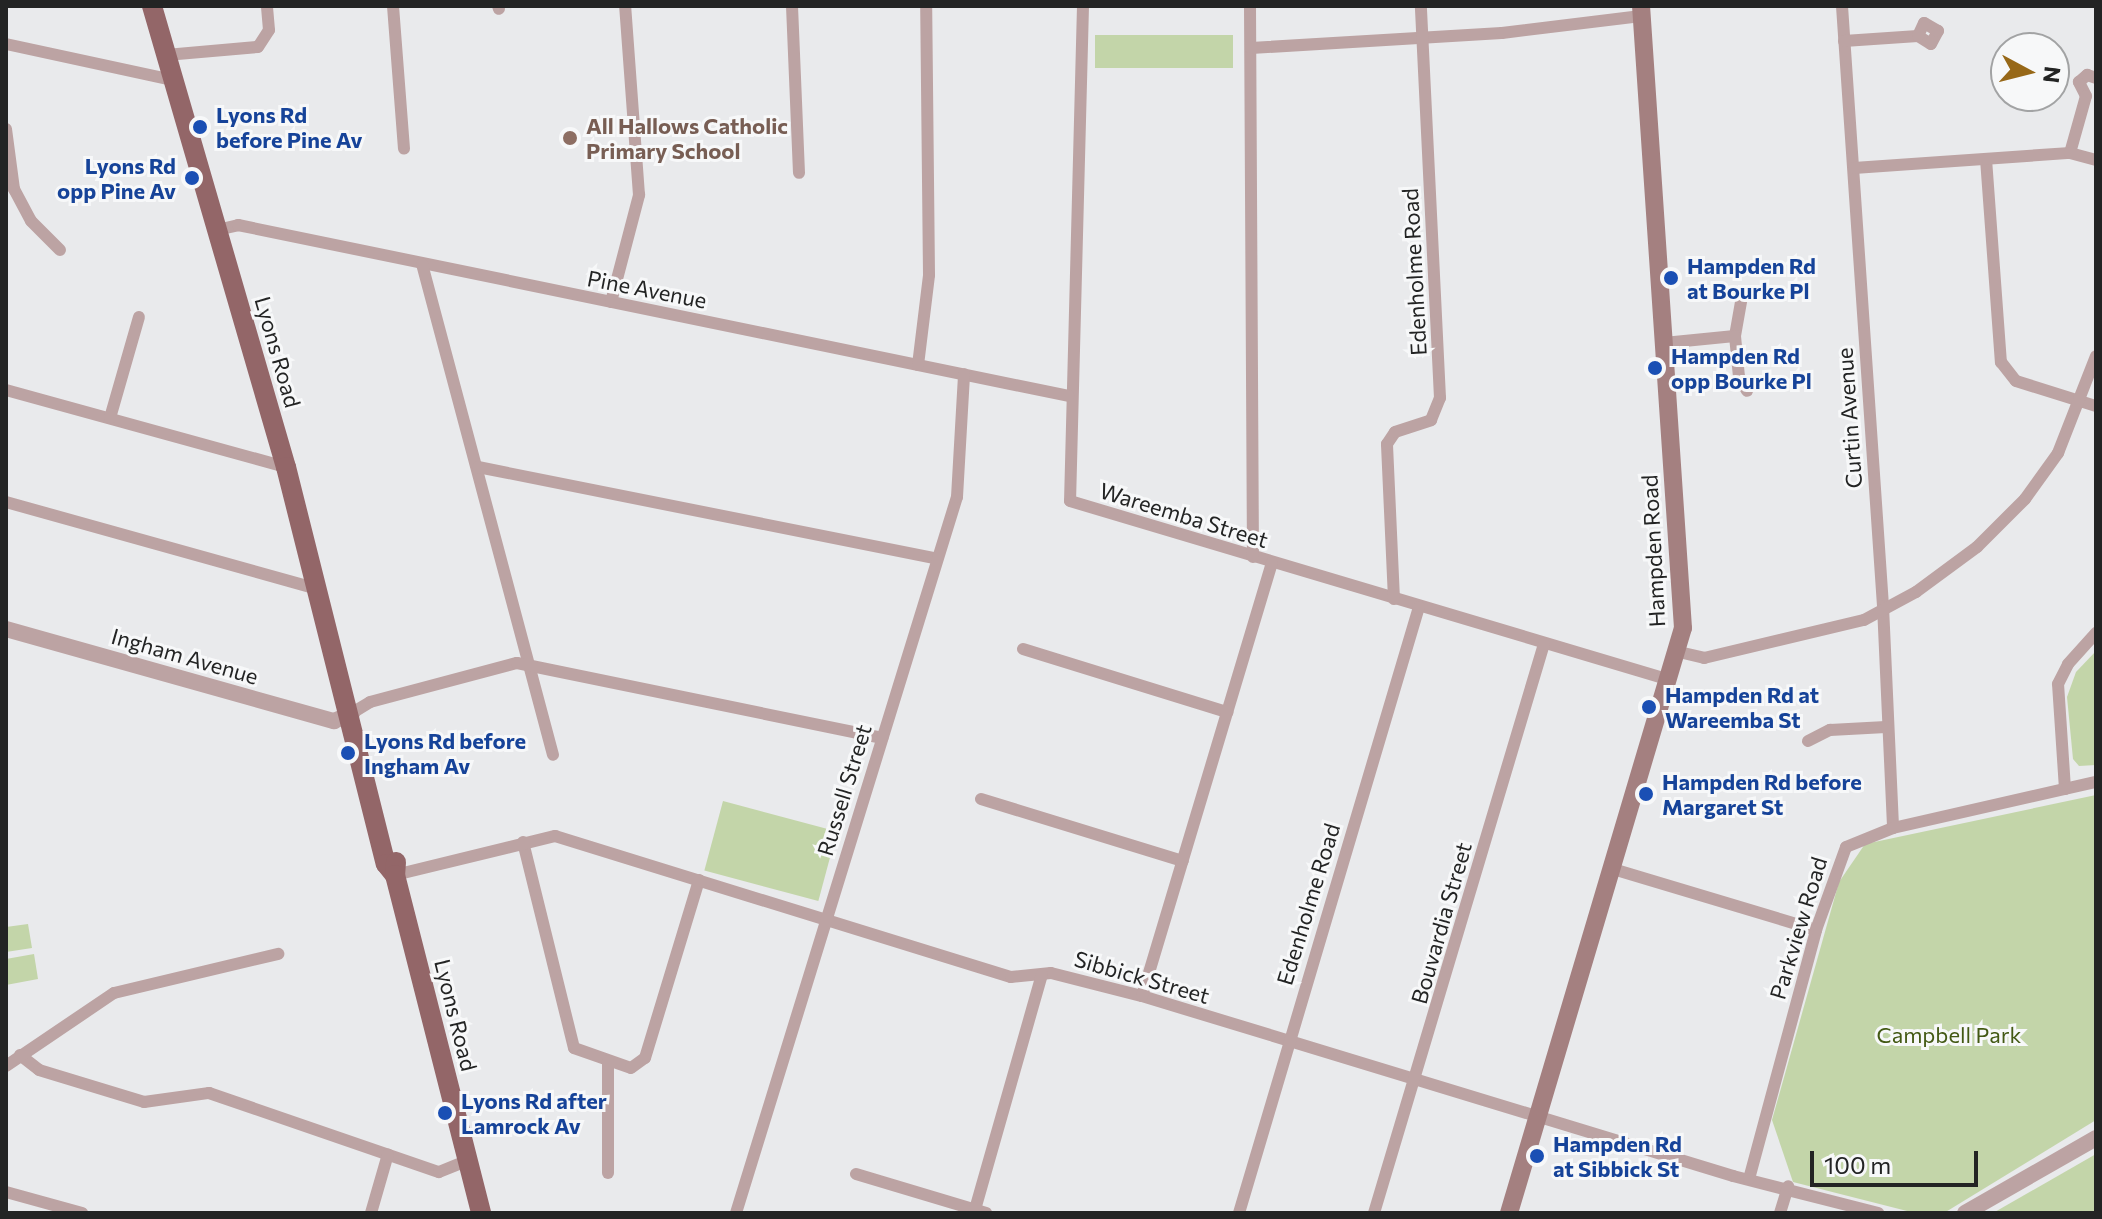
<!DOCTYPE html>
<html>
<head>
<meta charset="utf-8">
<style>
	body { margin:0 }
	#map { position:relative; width:2102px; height:1219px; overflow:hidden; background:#e9eaec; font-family:Commissioner,sans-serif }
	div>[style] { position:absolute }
	.green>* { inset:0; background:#c3d5a9; transform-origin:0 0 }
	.minor>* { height:12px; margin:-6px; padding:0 6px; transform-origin:6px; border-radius:6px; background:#bca3a3 }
	.tertiary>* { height:16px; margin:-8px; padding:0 8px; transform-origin:8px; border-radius:8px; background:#bca3a3 }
	.secondary>* { height:18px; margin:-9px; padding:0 9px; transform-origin:9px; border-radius:9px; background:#a48080 }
	.primary>* { height:20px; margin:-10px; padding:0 10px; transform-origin:10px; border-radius:10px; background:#936668 }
	.dots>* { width:22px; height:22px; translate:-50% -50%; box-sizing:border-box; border:4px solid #f7f8f9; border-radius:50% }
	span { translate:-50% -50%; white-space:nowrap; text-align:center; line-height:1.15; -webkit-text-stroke:6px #f7f8f9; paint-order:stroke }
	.transit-label { font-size:22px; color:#164399; font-weight:700 }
	.left { translate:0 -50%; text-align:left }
	.right { translate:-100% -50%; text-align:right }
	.education-label { font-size:22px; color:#785e54; font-weight:700 }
	.street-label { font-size:22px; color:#232424 }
	.park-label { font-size:22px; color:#435914 }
	.frame { position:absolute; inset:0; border:8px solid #232424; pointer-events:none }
	.north { position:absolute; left:1990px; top:32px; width:80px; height:80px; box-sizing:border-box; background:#f7f8f9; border:2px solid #a2a3a4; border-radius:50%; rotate:97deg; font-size:22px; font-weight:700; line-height:32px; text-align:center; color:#232424 }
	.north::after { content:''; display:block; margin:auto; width:28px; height:36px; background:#976818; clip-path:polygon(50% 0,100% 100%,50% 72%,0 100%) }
	.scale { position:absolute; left:1810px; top:1151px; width:168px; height:36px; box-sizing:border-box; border:4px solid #232424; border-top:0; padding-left:10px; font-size:24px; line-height:28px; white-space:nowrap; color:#232424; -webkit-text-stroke:6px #f7f8f9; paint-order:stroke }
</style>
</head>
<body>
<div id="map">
	<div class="green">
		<i style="left:1233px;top:35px;width:33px;height:138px;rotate:90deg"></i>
		<i style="clip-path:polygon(2096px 651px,2096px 765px,2079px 766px,2073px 759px,2067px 697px,2076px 672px)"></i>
		<i style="clip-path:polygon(2096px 795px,2096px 1120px,1944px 1213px,1911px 1212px,1793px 1182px,1772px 1120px,1839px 882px,1865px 844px)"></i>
		<i style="left:723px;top:801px;width:118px;height:72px;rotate:15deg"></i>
		<i style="clip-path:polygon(28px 924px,32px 948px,6px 952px,6px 927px)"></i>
		<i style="clip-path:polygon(34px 954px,38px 979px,6px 985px,6px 959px)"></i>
		<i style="clip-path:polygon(2096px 1154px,2096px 1213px,1993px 1213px)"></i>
	</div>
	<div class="minor">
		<i style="left:393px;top:6px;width:143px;rotate:85.6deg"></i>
		<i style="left:498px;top:6px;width:3px;rotate:72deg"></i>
		<i style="left:792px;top:6px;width:167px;rotate:87.6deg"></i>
		<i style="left:1083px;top:6px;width:495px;rotate:91.5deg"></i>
		<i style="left:1070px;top:501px;width:626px;rotate:16.61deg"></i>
		<i style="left:1250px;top:6px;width:551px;rotate:89.69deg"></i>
		<i style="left:1842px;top:6px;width:601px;rotate:86.09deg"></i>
		<i style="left:1883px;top:606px;width:222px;rotate:87.4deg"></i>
		<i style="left:1844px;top:41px;width:74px;rotate:-3.9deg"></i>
		<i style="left:1918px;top:36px;width:15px;rotate:32deg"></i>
		<i style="left:1931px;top:44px;width:15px;rotate:-62deg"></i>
		<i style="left:1938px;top:31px;width:16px;rotate:-150deg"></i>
		<i style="left:1924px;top:23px;width:14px;rotate:115deg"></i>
		<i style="left:6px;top:44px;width:171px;rotate:12.2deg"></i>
		<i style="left:1251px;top:48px;width:251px;rotate:-3.4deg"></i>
		<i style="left:1502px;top:33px;width:140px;rotate:-7deg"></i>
		<i style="left:166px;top:55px;width:92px;rotate:-5deg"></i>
		<i style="left:258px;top:47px;width:20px;rotate:-57deg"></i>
		<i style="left:269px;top:30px;width:24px;rotate:-95deg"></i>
		<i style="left:2086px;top:96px;width:16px;rotate:-117deg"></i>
		<i style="left:2079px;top:82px;width:11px;rotate:-41deg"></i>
		<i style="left:2087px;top:75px;width:9px;rotate:18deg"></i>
		<i style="left:6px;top:129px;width:61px;rotate:82.4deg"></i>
		<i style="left:14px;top:189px;width:36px;rotate:62deg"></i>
		<i style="left:31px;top:221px;width:41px;rotate:45deg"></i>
		<i style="left:2070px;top:153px;width:59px;rotate:-74.3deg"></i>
		<i style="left:1986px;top:159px;width:204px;rotate:85.8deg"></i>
		<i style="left:2001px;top:362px;width:24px;rotate:52deg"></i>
		<i style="left:2016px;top:381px;width:84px;rotate:17.4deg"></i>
		<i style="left:1854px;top:168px;width:217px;rotate:-4deg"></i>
		<i style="left:2070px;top:153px;width:27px;rotate:15deg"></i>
		<i style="left:217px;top:230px;width:22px;rotate:-13deg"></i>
		<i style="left:238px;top:225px;width:848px;rotate:11.63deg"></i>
		<i style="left:422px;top:264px;width:508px;rotate:75.06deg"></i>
		<i style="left:611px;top:302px;width:111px;rotate:-75.3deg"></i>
		<i style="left:639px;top:195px;width:190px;rotate:-94.2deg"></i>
		<i style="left:1735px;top:336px;width:36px;rotate:-80deg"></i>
		<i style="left:1664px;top:343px;width:71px;rotate:-5.6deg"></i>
		<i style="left:1735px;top:336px;width:41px;rotate:84.4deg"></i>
		<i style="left:1739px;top:377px;width:16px;rotate:60deg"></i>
		<i style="left:918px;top:365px;width:91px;rotate:-83deg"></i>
		<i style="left:929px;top:275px;width:269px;rotate:-90.6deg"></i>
		<i style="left:6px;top:390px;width:290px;rotate:15.4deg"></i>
		<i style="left:110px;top:418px;width:105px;rotate:-74deg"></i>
		<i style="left:478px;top:467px;width:468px;rotate:11.3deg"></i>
		<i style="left:6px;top:502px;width:324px;rotate:15.6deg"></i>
		<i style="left:1394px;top:599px;width:155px;rotate:-92.6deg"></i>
		<i style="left:1387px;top:444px;width:14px;rotate:-56deg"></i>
		<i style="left:1395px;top:432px;width:38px;rotate:-18deg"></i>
		<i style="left:1431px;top:420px;width:24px;rotate:-68deg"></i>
		<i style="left:1440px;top:398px;width:392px;rotate:-92.8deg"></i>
		<i style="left:1023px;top:649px;width:214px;rotate:17.2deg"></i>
		<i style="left:1679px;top:652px;width:26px;rotate:13deg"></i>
		<i style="left:1704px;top:658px;width:164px;rotate:-13.4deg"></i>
		<i style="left:1864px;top:620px;width:59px;rotate:-28.3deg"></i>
		<i style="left:1916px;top:592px;width:76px;rotate:-36.4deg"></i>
		<i style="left:1977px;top:547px;width:68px;rotate:-45deg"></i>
		<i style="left:2025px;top:499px;width:57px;rotate:-54.3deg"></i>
		<i style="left:2058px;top:453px;width:104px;rotate:-68.6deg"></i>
		<i style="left:352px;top:713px;width:21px;rotate:-31deg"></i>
		<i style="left:370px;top:702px;width:152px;rotate:-14.9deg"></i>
		<i style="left:517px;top:663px;width:373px;rotate:11.6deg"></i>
		<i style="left:1808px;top:741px;width:25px;rotate:-27deg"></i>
		<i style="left:1830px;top:730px;width:56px;rotate:-3.1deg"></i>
		<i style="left:2065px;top:789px;width:105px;rotate:-93.8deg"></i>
		<i style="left:2058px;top:684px;width:22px;rotate:-63deg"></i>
		<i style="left:2068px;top:664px;width:42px;rotate:-47.9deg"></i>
		<i style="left:981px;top:799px;width:211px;rotate:17.1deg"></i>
		<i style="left:523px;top:842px;width:212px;rotate:76.1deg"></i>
		<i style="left:574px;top:1048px;width:60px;rotate:19.3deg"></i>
		<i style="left:631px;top:1068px;width:17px;rotate:-36deg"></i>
		<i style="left:645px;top:1058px;width:186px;rotate:-73.1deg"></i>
		<i style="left:1613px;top:869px;width:212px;rotate:16.7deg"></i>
		<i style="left:395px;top:875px;width:165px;rotate:-13.7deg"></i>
		<i style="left:555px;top:836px;width:477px;rotate:17.2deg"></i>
		<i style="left:1011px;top:977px;width:40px;rotate:-5.7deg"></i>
		<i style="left:1051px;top:973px;width:94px;rotate:14.2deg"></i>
		<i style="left:1142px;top:996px;width:618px;rotate:16.94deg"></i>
		<i style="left:1733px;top:1176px;width:150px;rotate:14.3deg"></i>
		<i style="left:1142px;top:996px;width:452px;rotate:-73.3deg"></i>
		<i style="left:20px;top:1055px;width:24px;rotate:38deg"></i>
		<i style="left:39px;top:1070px;width:110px;rotate:16.9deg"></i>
		<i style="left:144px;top:1102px;width:66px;rotate:-7.9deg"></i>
		<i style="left:209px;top:1093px;width:243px;rotate:19deg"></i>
		<i style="left:439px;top:1172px;width:31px;rotate:-22deg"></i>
		<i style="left:6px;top:1066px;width:130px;rotate:-34.1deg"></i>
		<i style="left:114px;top:993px;width:169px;rotate:-13.4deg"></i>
		<i style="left:608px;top:1173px;width:112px;rotate:-90deg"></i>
		<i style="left:856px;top:1174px;width:136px;rotate:16.7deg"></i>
		<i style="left:1749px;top:1179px;width:258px;rotate:-74.9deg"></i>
		<i style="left:1816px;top:930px;width:88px;rotate:-70.1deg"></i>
		<i style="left:1846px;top:847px;width:51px;rotate:-22deg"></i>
		<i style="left:1893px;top:828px;width:208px;rotate:-12.8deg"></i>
		<i style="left:6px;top:1192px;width:79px;rotate:15.4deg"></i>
		<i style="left:371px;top:1213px;width:61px;rotate:-73.9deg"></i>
		<i style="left:736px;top:1213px;width:749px;rotate:-72.85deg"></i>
		<i style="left:957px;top:497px;width:123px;rotate:-86.7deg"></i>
		<i style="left:974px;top:1213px;width:248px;rotate:-74.1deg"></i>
		<i style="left:1239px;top:1213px;width:632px;rotate:-73.46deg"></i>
		<i style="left:1374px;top:1213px;width:594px;rotate:-73.37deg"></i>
		<i style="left:1780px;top:1213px;width:28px;rotate:-73deg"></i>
	</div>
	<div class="tertiary">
		<i style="left:6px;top:629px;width:341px;rotate:15.7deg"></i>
		<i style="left:334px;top:721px;width:20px;rotate:-24deg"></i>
		<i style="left:1965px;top:1213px;width:151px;rotate:-29.8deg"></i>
	</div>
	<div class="secondary">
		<i style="left:1509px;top:1213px;width:610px;rotate:-73.44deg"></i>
		<i style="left:1683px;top:628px;width:623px;rotate:-93.86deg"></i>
	</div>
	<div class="primary">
		<i style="left:152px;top:6px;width:480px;rotate:73.8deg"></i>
		<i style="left:286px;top:467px;width:409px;rotate:75.9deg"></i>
		<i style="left:386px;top:864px;width:14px;rotate:51deg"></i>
		<i style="left:396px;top:862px;width:13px;rotate:94deg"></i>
		<i style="left:395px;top:875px;width:349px;rotate:75.7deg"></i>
	</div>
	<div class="dots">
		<i style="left:200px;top:127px;background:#1a4fb4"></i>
		<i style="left:570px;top:138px;background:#8d6e63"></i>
		<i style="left:192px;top:178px;background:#1a4fb4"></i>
		<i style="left:1671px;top:278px;background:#1a4fb4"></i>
		<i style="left:1655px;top:368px;background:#1a4fb4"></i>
		<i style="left:1649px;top:707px;background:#1a4fb4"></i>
		<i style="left:348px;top:753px;background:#1a4fb4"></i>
		<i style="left:1646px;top:794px;background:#1a4fb4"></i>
		<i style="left:445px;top:1113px;background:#1a4fb4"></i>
		<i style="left:1537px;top:1156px;background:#1a4fb4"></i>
	</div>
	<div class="transit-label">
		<span class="left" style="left:216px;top:127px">Lyons Rd<br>before Pine Av</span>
		<span class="right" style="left:176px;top:178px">Lyons Rd<br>opp Pine Av</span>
		<span class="left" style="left:1687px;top:278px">Hampden Rd<br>at Bourke Pl</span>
		<span class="left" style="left:1671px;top:368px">Hampden Rd<br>opp Bourke Pl</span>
		<span class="left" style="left:1665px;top:707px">Hampden Rd at<br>Wareemba St</span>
		<span class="left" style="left:364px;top:753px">Lyons Rd before<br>Ingham Av</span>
		<span class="left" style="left:1662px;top:794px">Hampden Rd before<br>Margaret St</span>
		<span class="left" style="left:461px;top:1113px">Lyons Rd after<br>Lamrock Av</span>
		<span class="left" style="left:1553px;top:1156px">Hampden Rd<br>at Sibbick St</span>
	</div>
	<div class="education-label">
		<span class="left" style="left:586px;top:138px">All Hallows Catholic<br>Primary School</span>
	</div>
	<div class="street-label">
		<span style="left:1414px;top:272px;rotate:-93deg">Edenholme Road</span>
		<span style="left:647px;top:289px;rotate:11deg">Pine Avenue</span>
		<span style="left:278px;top:352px;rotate:74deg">Lyons Road</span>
		<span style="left:1849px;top:418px;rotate:-94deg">Curtin Avenue</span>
		<span style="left:1184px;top:515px;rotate:17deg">Wareemba Street</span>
		<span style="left:1653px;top:551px;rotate:-93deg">Hampden Road</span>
		<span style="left:185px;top:656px;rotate:16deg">Ingham Avenue</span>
		<span style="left:844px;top:790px;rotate:-73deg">Russell Street</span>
		<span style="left:1308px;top:904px;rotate:-73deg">Edenholme Road</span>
		<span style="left:1441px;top:923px;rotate:-74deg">Bouvardia Street</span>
		<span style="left:1798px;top:928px;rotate:-73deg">Parkview Road</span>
		<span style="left:1142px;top:977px;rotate:16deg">Sibbick Street</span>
		<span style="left:456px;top:1015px;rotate:76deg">Lyons Road</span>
	</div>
	<div class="park-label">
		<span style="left:1949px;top:1035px">Campbell Park</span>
	</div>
	<div class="frame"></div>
	<div class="north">N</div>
	<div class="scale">100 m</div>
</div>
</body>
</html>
